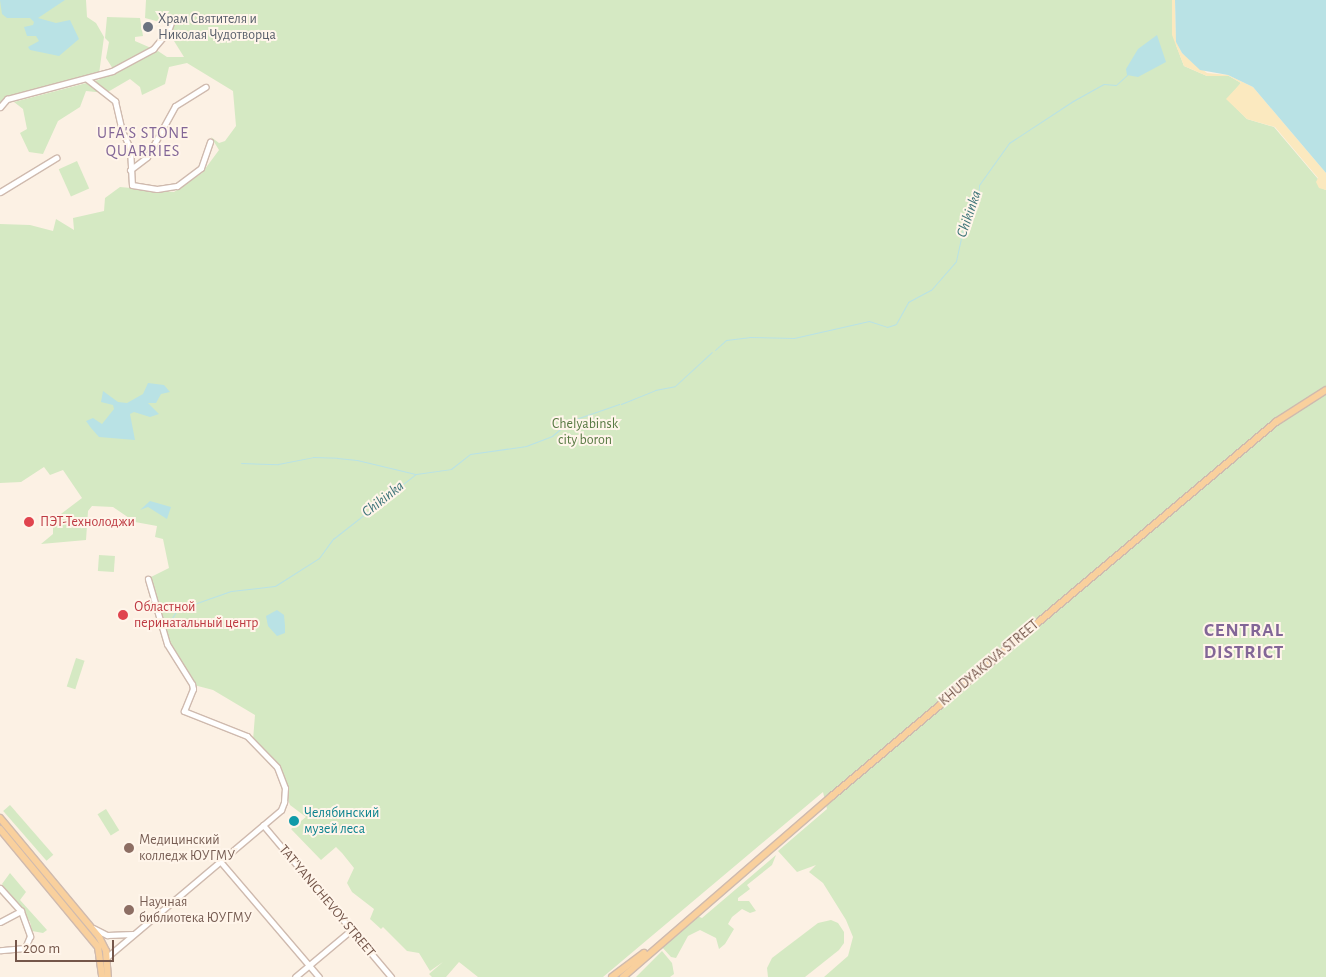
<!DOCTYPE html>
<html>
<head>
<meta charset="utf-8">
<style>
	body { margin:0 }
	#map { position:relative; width:1326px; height:977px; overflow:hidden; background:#fcf1e4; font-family:"Alegreya Sans",sans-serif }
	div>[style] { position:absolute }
	.green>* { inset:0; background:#d5e9c3; transform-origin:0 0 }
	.sand>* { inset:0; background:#fbe9bf }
	.water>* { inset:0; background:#b9e2e5 }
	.stream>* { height:1px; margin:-0.5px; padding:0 0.5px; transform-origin:0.5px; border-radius:0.5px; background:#b9e2e5 }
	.roads { filter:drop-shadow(1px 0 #cfbaae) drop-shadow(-1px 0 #cfbaae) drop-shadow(0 1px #cfbaae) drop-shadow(0 -1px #cfbaae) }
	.minor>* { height:5px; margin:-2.5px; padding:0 2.5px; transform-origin:2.5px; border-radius:2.5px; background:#fff }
	.major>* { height:6px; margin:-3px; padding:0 3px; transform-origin:3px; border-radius:3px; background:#f9d09d }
	.dots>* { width:14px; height:14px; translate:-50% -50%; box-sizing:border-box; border:2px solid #fff5ea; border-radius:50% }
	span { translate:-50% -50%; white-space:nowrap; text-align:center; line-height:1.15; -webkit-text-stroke:4px #fff5ea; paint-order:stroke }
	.worship-label { font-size:14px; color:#5b616d }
	.left { translate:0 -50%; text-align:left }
	.park-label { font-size:14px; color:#577942 }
	.health-label { font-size:14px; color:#be3a42 }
	.street-label { font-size:14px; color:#74564a }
	.culture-label { font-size:14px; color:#0d838f }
	.education-label { font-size:14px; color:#785e54 }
	.water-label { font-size:15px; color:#3e7479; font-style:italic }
	.quarter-label { font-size:16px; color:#826697; letter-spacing:1px }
	.district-label { font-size:19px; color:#826697; font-weight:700; letter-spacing:1px }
	.scale { position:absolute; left:15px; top:940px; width:99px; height:22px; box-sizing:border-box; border:2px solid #74564a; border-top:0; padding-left:6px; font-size:15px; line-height:18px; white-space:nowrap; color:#74564a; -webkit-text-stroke:4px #fff5ea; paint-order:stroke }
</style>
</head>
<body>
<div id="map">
	<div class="green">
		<i style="clip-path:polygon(0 0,86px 0,87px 17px,96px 23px,104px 37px,99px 74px,6px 99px,0 106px)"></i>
		<i style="clip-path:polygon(146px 0,1172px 0,1176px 45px,1184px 66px,1207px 76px,1229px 76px,1241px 83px,1227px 99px,1247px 119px,1274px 127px,1318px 179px,1319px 187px,1326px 190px,1326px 977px,824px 977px,848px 956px,853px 937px,846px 920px,823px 883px,809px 872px,816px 865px,797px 872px,778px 851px,827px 809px,823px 792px,603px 977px,478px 977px,459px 962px,446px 977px,432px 977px,429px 974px,443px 962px,430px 971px,419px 953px,407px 951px,383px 927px,381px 929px,370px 919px,374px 909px,352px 892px,347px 883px,354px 868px,342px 853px,336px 847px,321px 860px,291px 829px,306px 817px,290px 805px,276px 765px,253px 740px,255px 715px,213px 690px,194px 685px,168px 643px,149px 578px,169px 568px,163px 539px,155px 537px,157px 526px,135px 522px,113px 507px,92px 506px,88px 511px,86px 540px,41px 544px,53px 534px,53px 520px,82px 498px,63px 470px,50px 475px,44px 467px,21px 482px,0 483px,0 224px,30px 225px,53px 231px,56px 219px,74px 230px,73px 218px,104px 211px,105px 198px,120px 187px,174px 192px,202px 173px,219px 150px,211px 137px,219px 143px,225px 141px,236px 126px,233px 91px,187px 63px,169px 67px,165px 84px,142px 95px,140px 87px,130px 79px,106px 93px,86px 91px,80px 107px,58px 121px,43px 154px,29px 152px,20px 133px,27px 129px,23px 109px,14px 102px,98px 80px,158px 51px,167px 57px,184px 57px,169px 33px,167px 24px,145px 18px)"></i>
		<i style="clip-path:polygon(107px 17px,140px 18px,143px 36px,135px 37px,135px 41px,151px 48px,113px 69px,106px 58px,109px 42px,105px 38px)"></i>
		<i style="left:77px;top:161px;width:30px;height:20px;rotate:66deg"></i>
		<i style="left:99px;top:555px;width:16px;height:16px;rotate:4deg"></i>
		<i style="left:76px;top:658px;width:9px;height:30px;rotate:18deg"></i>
		<i style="left:10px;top:805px;width:66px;height:9px;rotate:49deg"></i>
		<i style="left:106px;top:809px;width:25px;height:10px;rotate:58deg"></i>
		<i style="clip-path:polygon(776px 855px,772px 865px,747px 885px,750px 889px,738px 898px,738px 901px,749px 901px,756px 911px,750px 913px,742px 909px,732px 917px,728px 924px,734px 929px,725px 944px,719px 949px,716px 938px,700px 930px,688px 936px,676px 958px,671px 957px,661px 946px,697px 916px,702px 918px)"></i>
		<i style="clip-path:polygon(10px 873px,26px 892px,20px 900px,47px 930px,43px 933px,32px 931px,30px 922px,2px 884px)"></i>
		<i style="clip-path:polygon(831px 920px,838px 923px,844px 932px,844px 943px,839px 950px,805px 977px,768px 977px,767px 968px,772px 958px,818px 923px)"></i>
		<i style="clip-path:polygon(662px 951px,672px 963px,674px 974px,670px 977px,636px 977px)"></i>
	</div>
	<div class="sand">
		<i style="clip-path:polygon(1172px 0,1175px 0,1176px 41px,1182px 53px,1207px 73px,1228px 75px,1253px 87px,1326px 173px,1326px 190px,1319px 188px,1316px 182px,1318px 178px,1275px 127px,1247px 119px,1226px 99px,1241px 83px,1229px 76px,1207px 76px,1184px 66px,1172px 35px)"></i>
	</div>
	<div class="water">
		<i style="clip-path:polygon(0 0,65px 0,38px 18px,56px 23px,70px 20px,79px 39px,59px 56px,30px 50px,28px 47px,39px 41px,36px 36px,27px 36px,24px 27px,33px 25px,34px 22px,30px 18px,7px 18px,2px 14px)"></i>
		<i style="clip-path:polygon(1175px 0,1326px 0,1326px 173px,1253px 87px,1228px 75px,1200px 70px,1182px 53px,1176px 42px)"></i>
		<i style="clip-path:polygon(1157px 35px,1166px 62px,1138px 77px,1127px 75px,1126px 69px,1138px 49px)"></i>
		<i style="clip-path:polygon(148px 383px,164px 385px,170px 392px,161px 394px,156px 403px,148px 403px,159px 414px,150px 417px,134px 412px,130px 414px,135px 440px,99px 437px,91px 428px,86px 421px,93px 418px,102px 424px,114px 409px,113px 405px,101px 402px,103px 391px,118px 402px,127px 403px,143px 394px)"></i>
		<i style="clip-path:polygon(150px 501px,171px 507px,167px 519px,148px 507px,140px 510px)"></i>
		<i style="clip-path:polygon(277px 610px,284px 615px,285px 626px,285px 633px,277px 636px,268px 626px,266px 616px)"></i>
	</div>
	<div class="stream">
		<i style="left:715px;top:350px;width:15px;rotate:-42deg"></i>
		<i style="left:726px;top:340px;width:23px;rotate:-7deg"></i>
		<i style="left:749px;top:337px;width:45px;rotate:1.3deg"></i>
		<i style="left:794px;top:338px;width:77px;rotate:-12.8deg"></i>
		<i style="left:869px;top:321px;width:19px;rotate:18deg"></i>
		<i style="left:887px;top:327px;width:9px;rotate:-18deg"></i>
		<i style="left:896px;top:324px;width:25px;rotate:-61deg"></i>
		<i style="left:908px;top:302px;width:26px;rotate:-28deg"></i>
		<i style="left:931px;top:290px;width:38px;rotate:-49deg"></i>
		<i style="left:956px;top:261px;width:42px;rotate:-77.6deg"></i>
		<i style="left:965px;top:220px;width:24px;rotate:-57deg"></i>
		<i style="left:978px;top:200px;width:15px;rotate:-86deg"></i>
		<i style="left:979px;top:185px;width:52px;rotate:-54.5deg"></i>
		<i style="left:1009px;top:143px;width:77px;rotate:-33.3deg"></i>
		<i style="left:1073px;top:101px;width:35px;rotate:-29deg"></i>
		<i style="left:1104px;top:84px;width:12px;rotate:5deg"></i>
		<i style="left:1116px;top:85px;width:15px;rotate:-42deg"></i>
		<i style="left:621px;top:404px;width:37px;rotate:-22deg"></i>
		<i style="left:655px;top:390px;width:20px;rotate:-11deg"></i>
		<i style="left:675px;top:386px;width:50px;rotate:-42.6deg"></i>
		<i style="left:241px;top:463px;width:37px;rotate:2deg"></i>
		<i style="left:278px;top:464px;width:36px;rotate:-11deg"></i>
		<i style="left:313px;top:457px;width:24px;rotate:2deg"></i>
		<i style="left:337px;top:458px;width:20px;rotate:6deg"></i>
		<i style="left:357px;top:460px;width:60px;rotate:13.6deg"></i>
		<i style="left:167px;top:626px;width:19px;rotate:-58deg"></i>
		<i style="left:177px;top:610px;width:57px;rotate:-19.4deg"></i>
		<i style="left:231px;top:591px;width:44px;rotate:-6.5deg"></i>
		<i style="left:275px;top:586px;width:52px;rotate:-32.5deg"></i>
		<i style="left:319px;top:558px;width:24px;rotate:-54deg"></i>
		<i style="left:333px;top:539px;width:105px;rotate:-38.1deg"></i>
		<i style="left:416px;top:474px;width:35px;rotate:-8deg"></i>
		<i style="left:451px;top:469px;width:24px;rotate:-38deg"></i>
		<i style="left:470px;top:454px;width:57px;rotate:-8.1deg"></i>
		<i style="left:526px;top:446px;width:28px;rotate:-21deg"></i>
		<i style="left:552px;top:436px;width:23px;rotate:-40deg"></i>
		<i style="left:570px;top:421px;width:52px;rotate:-19.1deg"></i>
	</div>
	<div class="roads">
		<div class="minor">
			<i style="left:87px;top:79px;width:36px;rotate:38deg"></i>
			<i style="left:115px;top:101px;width:31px;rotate:77deg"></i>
			<i style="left:122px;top:131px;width:19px;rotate:65deg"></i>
			<i style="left:130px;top:148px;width:37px;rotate:87deg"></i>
			<i style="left:132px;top:185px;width:25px;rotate:9deg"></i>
			<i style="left:157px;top:189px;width:20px;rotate:-9deg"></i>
			<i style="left:177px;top:186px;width:30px;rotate:-37deg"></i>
			<i style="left:201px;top:168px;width:28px;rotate:-71deg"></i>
			<i style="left:0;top:107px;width:11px;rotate:-49deg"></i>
			<i style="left:7px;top:99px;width:109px;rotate:-14.9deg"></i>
			<i style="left:112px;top:71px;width:47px;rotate:-28.2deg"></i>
			<i style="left:153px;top:49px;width:23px;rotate:-50deg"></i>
			<i style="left:168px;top:31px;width:12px;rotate:-70deg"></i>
			<i style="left:130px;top:170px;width:21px;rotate:-37deg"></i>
			<i style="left:147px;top:157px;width:58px;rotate:-61.2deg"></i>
			<i style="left:175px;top:106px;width:36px;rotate:-32deg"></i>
			<i style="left:0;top:192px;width:66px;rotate:-31.3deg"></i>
			<i style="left:263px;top:825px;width:199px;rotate:49.9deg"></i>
			<i style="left:219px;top:860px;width:154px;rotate:49.5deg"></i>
			<i style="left:0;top:888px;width:31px;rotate:48deg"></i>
			<i style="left:21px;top:911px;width:27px;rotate:70deg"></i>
			<i style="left:30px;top:936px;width:13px;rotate:113deg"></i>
			<i style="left:25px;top:948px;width:25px;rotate:175deg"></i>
			<i style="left:0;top:922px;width:24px;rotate:-28deg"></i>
			<i style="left:93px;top:928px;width:16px;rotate:27deg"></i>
			<i style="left:107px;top:935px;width:26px;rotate:-2deg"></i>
			<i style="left:107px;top:957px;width:228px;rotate:-40.2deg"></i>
			<i style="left:281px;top:810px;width:9px;rotate:-69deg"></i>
			<i style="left:284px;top:802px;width:14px;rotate:-86deg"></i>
			<i style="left:285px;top:788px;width:22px;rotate:-111deg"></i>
			<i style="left:277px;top:767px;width:43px;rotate:-134.1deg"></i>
			<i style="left:247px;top:736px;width:68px;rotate:-158.4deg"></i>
			<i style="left:184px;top:711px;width:24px;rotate:-68deg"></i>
			<i style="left:193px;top:689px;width:5px;rotate:-101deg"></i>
			<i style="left:192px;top:684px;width:47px;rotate:-122deg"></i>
			<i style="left:167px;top:644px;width:68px;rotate:-106.3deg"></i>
			<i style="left:295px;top:977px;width:73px;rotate:-40deg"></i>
		</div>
		<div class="major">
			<i style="left:0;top:818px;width:155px;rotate:50.2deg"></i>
			<i style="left:99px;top:937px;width:16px;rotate:63deg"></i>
			<i style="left:106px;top:951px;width:26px;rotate:86deg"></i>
			<i style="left:0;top:829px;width:153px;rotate:50.3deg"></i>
			<i style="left:98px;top:947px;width:30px;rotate:82deg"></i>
			<i style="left:612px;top:977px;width:40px;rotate:-37deg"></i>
			<i style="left:623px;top:977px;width:276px;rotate:-40.9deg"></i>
			<i style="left:832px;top:796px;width:581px;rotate:-40.11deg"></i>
			<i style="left:1276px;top:422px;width:59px;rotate:-32.6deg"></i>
		</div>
	</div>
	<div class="dots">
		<i style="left:148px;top:27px;background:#6b7280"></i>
		<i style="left:29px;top:522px;background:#e0444e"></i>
		<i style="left:123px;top:615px;background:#e0444e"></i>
		<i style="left:294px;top:821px;background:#0f9aa8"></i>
		<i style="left:129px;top:848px;background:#8d6e63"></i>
		<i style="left:129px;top:910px;background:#8d6e63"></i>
	</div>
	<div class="worship-label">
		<span class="left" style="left:158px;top:27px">Храм Святителя и<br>Николая Чудотворца</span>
	</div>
	<div class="park-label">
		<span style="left:585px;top:432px">Chelyabinsk<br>city boron</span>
	</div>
	<div class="health-label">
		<span class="left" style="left:40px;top:522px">ПЭТ-Технолоджи</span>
		<span class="left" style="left:134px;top:615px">Областной<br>перинатальный центр</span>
	</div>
	<div class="street-label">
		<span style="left:989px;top:663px;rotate:-40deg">KHUDYAKOVA STREET</span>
		<span style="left:327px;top:901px;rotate:50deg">TAT'YANICHEVOY STREET</span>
	</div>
	<div class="culture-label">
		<span class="left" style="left:304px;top:821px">Челябинский<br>музей леса</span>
	</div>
	<div class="education-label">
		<span class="left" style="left:139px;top:848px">Медицинский<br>колледж ЮУГМУ</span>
		<span class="left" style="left:139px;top:910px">Научная<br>библиотека ЮУГМУ</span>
	</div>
	<div class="water-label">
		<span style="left:969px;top:214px;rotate:-71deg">Chikinka</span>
		<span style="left:383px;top:499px;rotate:-38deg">Chikinka</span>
	</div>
	<div class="quarter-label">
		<span style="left:143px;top:142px">UFA'S STONE<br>QUARRIES</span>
	</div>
	<div class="district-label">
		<span style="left:1244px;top:642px">CENTRAL<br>DISTRICT</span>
	</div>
	<div class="scale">200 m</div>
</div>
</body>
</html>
